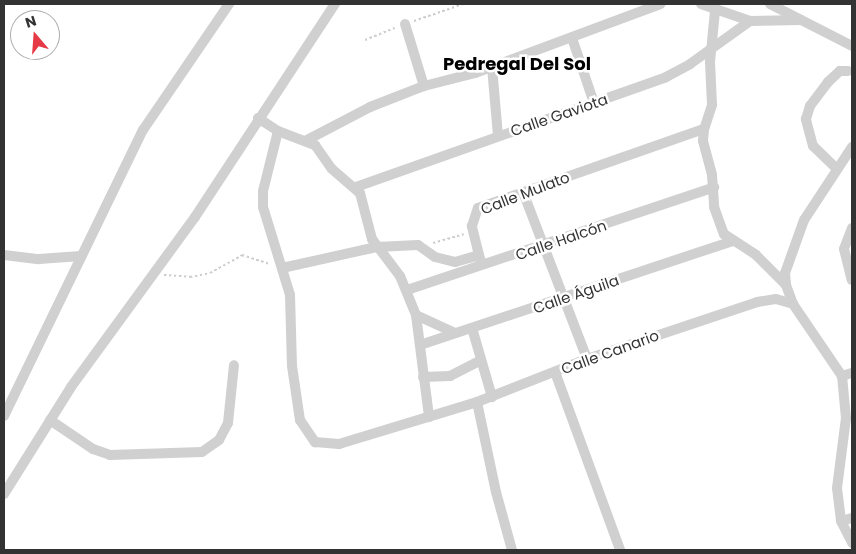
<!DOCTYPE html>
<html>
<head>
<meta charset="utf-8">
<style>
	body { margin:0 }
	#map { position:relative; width:856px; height:554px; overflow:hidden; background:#fff; font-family:Poppins,sans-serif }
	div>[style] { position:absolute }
	.path>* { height:2px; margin-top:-1px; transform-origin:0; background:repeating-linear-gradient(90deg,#cdcdcd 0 2.5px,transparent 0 5px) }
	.minor>* { height:10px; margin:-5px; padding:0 5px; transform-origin:5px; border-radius:5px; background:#d0d0d0 }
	span { translate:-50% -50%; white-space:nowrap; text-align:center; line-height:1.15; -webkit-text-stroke:5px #fff; paint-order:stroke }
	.street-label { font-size:15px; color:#333 }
	.quarter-label { font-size:18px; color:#000; font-weight:700 }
	.frame { position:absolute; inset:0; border:5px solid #333; pointer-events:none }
	.north { position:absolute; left:10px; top:10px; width:50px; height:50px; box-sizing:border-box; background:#fff; border:1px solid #adadad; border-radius:50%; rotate:342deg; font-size:14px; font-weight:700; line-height:20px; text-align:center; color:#333 }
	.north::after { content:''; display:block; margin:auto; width:18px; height:22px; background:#e63946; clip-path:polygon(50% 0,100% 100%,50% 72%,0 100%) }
</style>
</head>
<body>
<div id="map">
	<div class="path">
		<i style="left:414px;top:21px;width:52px;rotate:-19.1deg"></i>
		<i style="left:365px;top:40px;width:32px;rotate:-22deg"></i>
		<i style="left:433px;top:243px;width:32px;rotate:-16deg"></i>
		<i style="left:164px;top:275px;width:26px;rotate:4deg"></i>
		<i style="left:190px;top:277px;width:20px;rotate:-11deg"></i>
		<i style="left:210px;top:273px;width:37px;rotate:-29deg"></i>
		<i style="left:242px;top:255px;width:29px;rotate:18deg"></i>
	</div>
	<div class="minor">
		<i style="left:701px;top:4px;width:52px;rotate:19.1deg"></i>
		<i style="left:750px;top:21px;width:51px;rotate:-1.1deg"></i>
		<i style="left:770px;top:4px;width:92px;rotate:27.1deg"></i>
		<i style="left:715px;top:11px;width:51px;rotate:95.6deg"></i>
		<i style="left:710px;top:62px;width:43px;rotate:87.3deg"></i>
		<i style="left:712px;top:105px;width:25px;rotate:108deg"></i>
		<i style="left:704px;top:129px;width:12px;rotate:95deg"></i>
		<i style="left:703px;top:141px;width:35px;rotate:75deg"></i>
		<i style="left:712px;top:175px;width:32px;rotate:86deg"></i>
		<i style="left:714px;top:207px;width:29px;rotate:70deg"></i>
		<i style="left:724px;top:234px;width:38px;rotate:33deg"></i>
		<i style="left:756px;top:255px;width:42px;rotate:45deg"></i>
		<i style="left:405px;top:24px;width:65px;rotate:73deg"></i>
		<i style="left:572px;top:38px;width:69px;rotate:71.3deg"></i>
		<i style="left:492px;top:67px;width:69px;rotate:85deg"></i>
		<i style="left:258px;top:118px;width:24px;rotate:33deg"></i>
		<i style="left:278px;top:131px;width:40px;rotate:21deg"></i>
		<i style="left:315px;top:145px;width:29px;rotate:55deg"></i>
		<i style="left:332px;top:169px;width:37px;rotate:41deg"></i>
		<i style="left:360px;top:193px;width:48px;rotate:75.4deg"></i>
		<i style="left:372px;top:239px;width:46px;rotate:52.9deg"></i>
		<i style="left:400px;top:276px;width:42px;rotate:67.7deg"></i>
		<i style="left:416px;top:315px;width:103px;rotate:82.7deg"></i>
		<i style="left:278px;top:131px;width:62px;rotate:104deg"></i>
		<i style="left:263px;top:191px;width:16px;rotate:90deg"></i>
		<i style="left:263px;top:207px;width:92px;rotate:72.9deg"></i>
		<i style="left:290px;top:295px;width:71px;rotate:88.4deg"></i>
		<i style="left:292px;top:366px;width:55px;rotate:81.6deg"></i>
		<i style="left:300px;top:420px;width:27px;rotate:56deg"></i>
		<i style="left:315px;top:442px;width:24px;rotate:5deg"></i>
		<i style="left:339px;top:444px;width:144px;rotate:-16.9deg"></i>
		<i style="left:477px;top:402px;width:118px;rotate:-21.4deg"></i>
		<i style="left:587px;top:359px;width:179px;rotate:-18.5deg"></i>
		<i style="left:757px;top:302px;width:19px;rotate:-9deg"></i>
		<i style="left:776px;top:299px;width:18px;rotate:16deg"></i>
		<i style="left:307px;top:140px;width:71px;rotate:-27.6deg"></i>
		<i style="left:370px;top:107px;width:58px;rotate:-21.3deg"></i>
		<i style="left:424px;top:86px;width:53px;rotate:-14.3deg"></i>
		<i style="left:475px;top:73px;width:198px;rotate:-20.4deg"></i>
		<i style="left:852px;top:147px;width:87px;rotate:123.3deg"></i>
		<i style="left:804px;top:220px;width:56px;rotate:109.7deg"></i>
		<i style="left:785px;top:273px;width:12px;rotate:85deg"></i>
		<i style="left:786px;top:285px;width:20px;rotate:70deg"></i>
		<i style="left:793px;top:304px;width:87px;rotate:55.8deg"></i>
		<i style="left:842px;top:376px;width:42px;rotate:84.6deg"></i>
		<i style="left:846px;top:418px;width:71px;rotate:97.3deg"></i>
		<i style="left:837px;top:488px;width:33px;rotate:83deg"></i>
		<i style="left:841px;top:521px;width:25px;rotate:63deg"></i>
		<i style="left:837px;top:169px;width:33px;rotate:-136deg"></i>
		<i style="left:813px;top:146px;width:28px;rotate:-105deg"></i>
		<i style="left:806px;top:119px;width:14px;rotate:-73deg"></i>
		<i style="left:810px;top:106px;width:30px;rotate:-53deg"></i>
		<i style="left:828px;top:82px;width:16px;rotate:-43deg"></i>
		<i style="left:840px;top:71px;width:8px"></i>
		<i style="left:356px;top:187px;width:329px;rotate:-19.5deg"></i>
		<i style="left:666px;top:77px;width:27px;rotate:-28deg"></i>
		<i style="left:690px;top:64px;width:74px;rotate:-35.6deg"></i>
		<i style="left:523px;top:192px;width:179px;rotate:69deg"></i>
		<i style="left:852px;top:228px;width:22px;rotate:111deg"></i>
		<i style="left:844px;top:249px;width:32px;rotate:76deg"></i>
		<i style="left:4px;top:255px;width:35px;rotate:7deg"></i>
		<i style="left:39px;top:259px;width:42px;rotate:-4.1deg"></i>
		<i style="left:479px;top:255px;width:30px;rotate:-104deg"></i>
		<i style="left:472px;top:226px;width:19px;rotate:-72deg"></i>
		<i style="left:478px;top:208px;width:239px;rotate:-19.3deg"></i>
		<i style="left:282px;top:268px;width:97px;rotate:-12.5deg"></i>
		<i style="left:377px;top:247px;width:41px;rotate:-2.8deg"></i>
		<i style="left:418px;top:245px;width:21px;rotate:35deg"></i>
		<i style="left:435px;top:257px;width:21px;rotate:14deg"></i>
		<i style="left:455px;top:262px;width:25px;rotate:-16deg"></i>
		<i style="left:479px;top:255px;width:7px;rotate:74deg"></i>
		<i style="left:407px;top:290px;width:324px;rotate:-18.5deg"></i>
		<i style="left:416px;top:315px;width:43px;rotate:24.8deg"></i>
		<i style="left:472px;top:328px;width:72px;rotate:73.8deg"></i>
		<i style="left:420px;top:345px;width:329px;rotate:-18.4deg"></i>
		<i style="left:555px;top:372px;width:189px;rotate:69.9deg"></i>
		<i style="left:842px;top:376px;width:10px;rotate:-17deg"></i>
		<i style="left:423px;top:377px;width:27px;rotate:-2deg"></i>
		<i style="left:450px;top:376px;width:34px;rotate:-27deg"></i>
		<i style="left:477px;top:402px;width:92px;rotate:78.1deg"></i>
		<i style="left:496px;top:492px;width:60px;rotate:74.6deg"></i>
		<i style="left:4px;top:416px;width:318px;rotate:-64.1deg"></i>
		<i style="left:143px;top:130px;width:153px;rotate:-55.7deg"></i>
		<i style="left:50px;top:420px;width:52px;rotate:34deg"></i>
		<i style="left:93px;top:449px;width:18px;rotate:19deg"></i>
		<i style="left:110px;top:455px;width:92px;rotate:-1.9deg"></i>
		<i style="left:202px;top:452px;width:21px;rotate:-35deg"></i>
		<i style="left:219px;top:440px;width:19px;rotate:-62deg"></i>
		<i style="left:228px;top:423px;width:58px;rotate:-84.1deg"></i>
		<i style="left:4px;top:494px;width:126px;rotate:-57.9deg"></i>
		<i style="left:71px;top:387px;width:210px;rotate:-53.9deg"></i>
		<i style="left:195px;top:217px;width:255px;rotate:-56.7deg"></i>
		<i style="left:841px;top:521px;width:11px;rotate:-15deg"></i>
	</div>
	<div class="street-label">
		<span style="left:559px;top:115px;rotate:-19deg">Calle Gaviota</span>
		<span style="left:525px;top:193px;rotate:-21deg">Calle Mulato</span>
		<span style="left:561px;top:240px;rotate:-19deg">Calle Halcón</span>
		<span style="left:576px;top:294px;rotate:-19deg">Calle Águila</span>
		<span style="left:610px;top:352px;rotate:-20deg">Calle Canario</span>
	</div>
	<div class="quarter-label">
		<span style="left:517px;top:64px">Pedregal Del Sol</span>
	</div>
	<div class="frame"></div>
	<div class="north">N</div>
</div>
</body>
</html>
